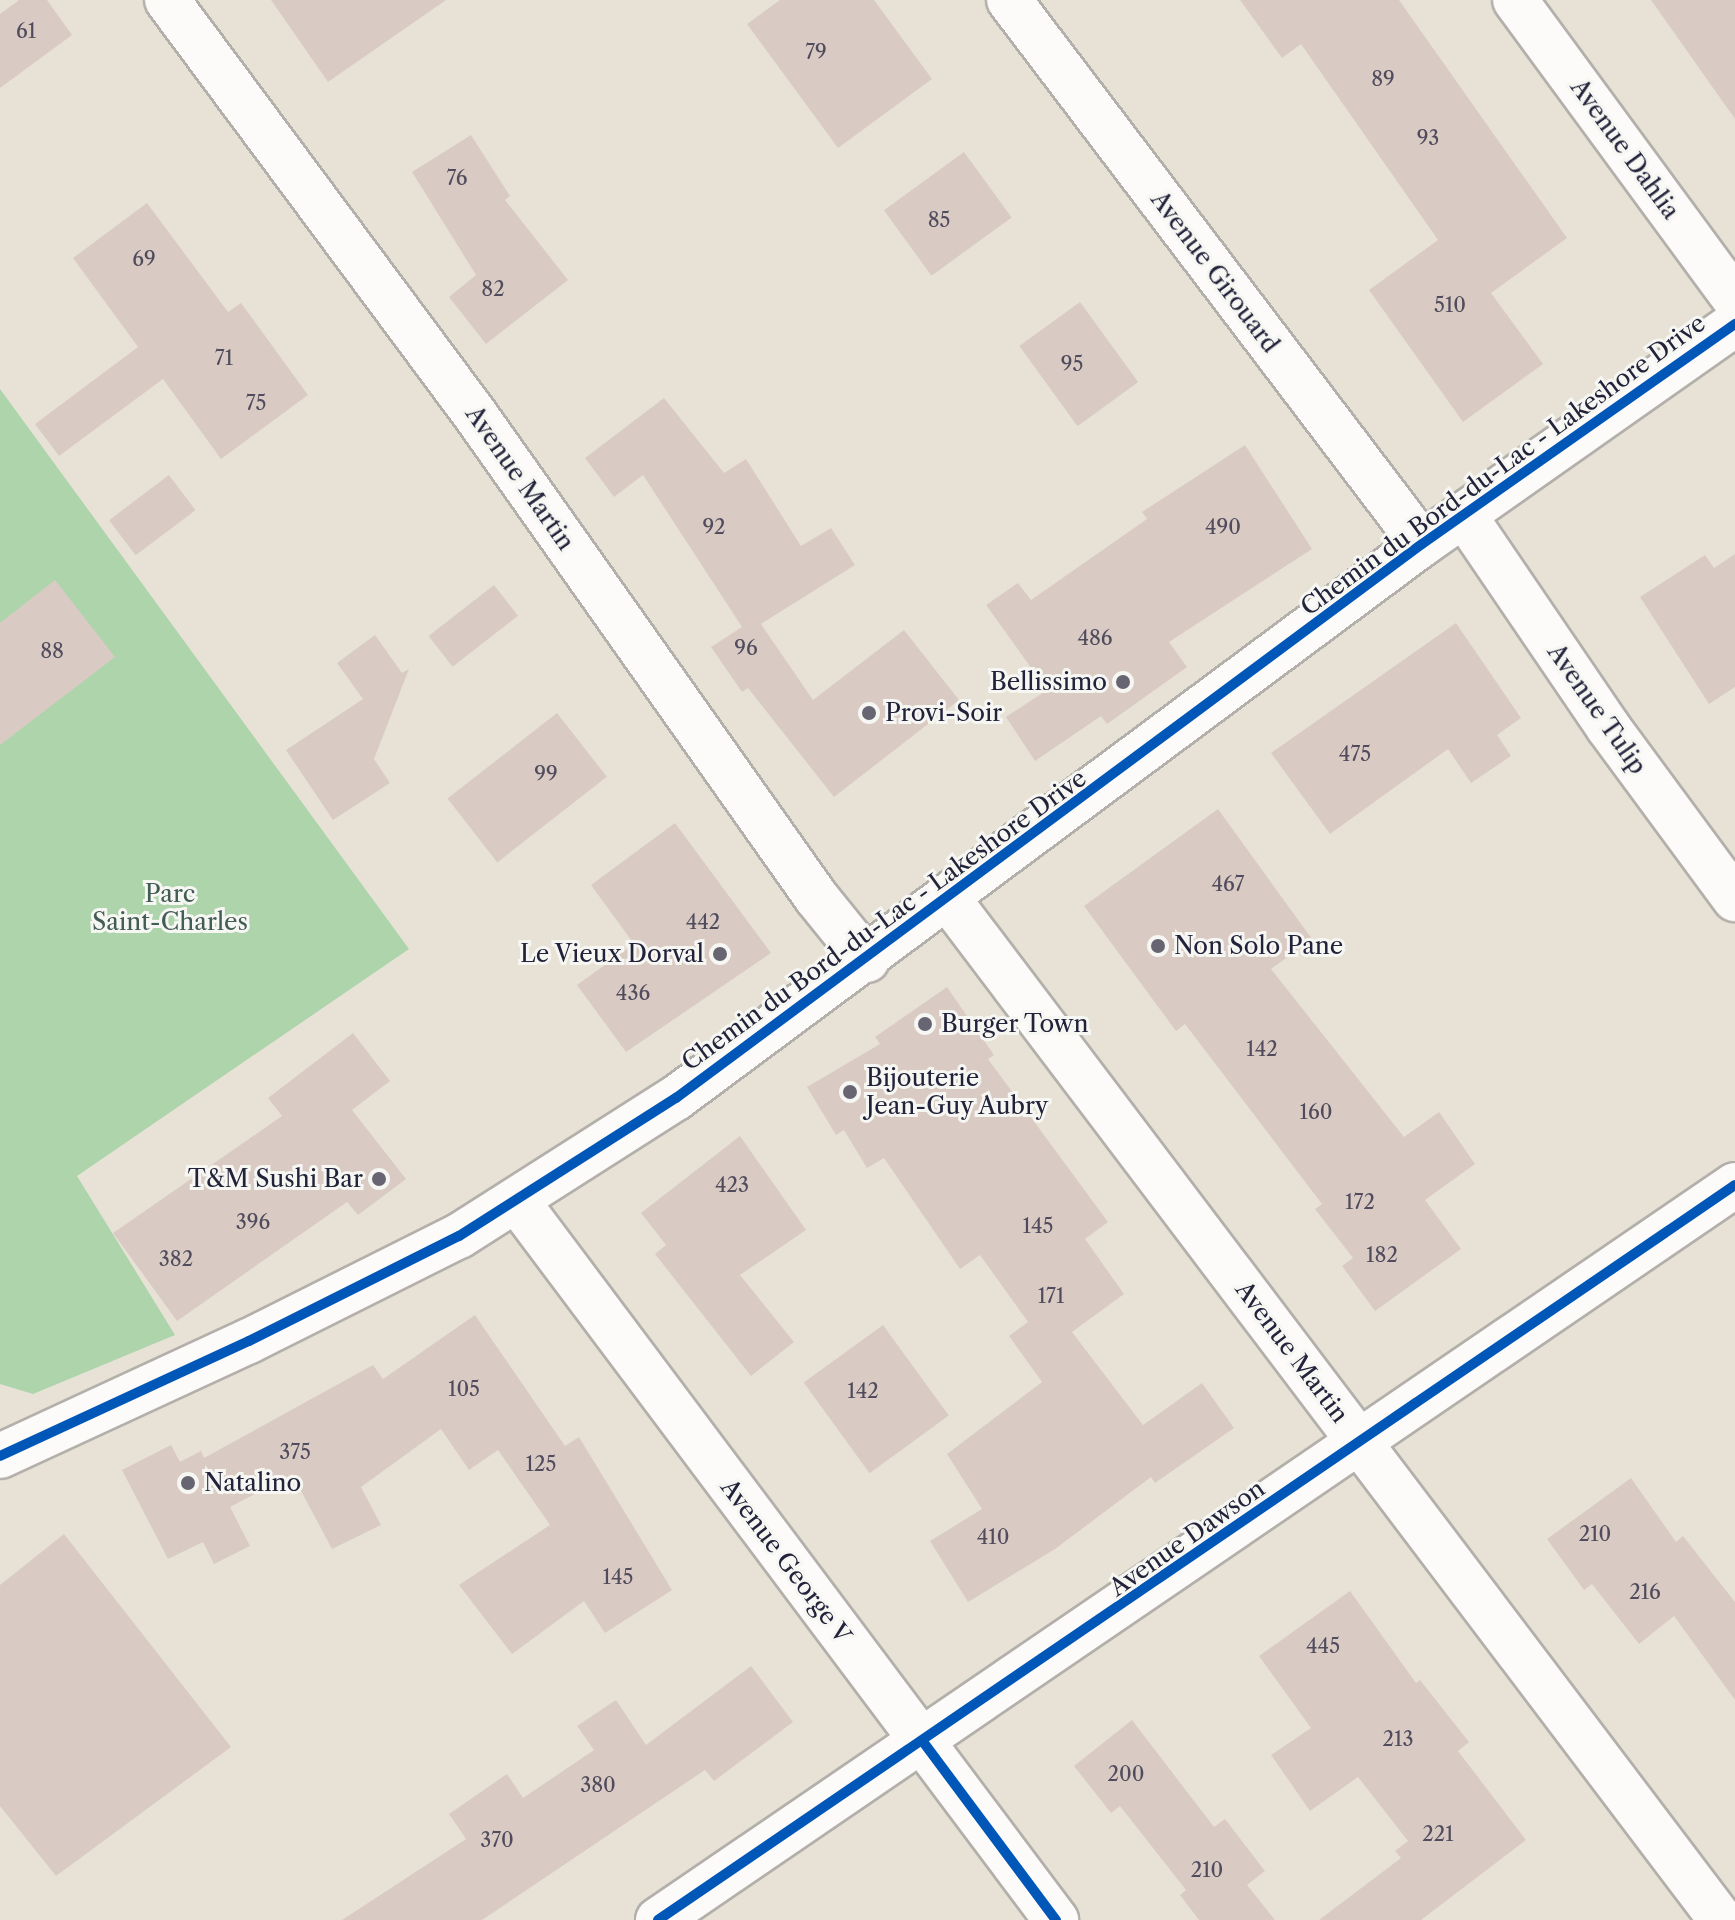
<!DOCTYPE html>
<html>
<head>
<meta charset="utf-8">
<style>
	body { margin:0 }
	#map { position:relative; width:1735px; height:1920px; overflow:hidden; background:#e8e2d6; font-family:"Libre Caslon Text",serif }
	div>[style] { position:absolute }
	.green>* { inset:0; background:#add4ab }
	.building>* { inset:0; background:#d9cbc3; transform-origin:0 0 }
	.roads { filter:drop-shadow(2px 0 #b3afaa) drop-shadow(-2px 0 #b3afaa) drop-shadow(0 2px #b3afaa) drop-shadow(0 -2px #b3afaa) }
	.minor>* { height:44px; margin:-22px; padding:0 22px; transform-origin:22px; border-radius:22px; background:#fcfbf9 }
	.tertiary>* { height:44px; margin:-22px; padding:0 22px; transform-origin:22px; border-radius:22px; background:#fcfbf9 }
	.cycleway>* { height:10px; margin:-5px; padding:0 5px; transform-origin:5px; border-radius:5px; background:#0057b8 }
	.dots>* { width:22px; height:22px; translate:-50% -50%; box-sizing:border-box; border:4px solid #f6f6f2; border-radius:50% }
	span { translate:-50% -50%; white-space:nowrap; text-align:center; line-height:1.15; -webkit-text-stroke:6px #f6f6f2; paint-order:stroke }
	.number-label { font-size:20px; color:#504c5d }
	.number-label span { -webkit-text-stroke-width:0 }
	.street-label { font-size:24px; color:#22223b }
	.poi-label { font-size:24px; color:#22223b }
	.right { translate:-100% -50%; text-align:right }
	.left { translate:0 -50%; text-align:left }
	.park-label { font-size:24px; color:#425c56 }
</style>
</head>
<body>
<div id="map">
	<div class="green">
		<i style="clip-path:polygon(0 389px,409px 949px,77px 1176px,175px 1335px,33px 1394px,0 1384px)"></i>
	</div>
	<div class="building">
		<i style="clip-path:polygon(19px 0,47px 0,72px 35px,0 88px,0 14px)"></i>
		<i style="clip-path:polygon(271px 0,446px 0,328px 82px)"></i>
		<i style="clip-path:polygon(780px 0,874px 0,932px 79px,838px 148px,747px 24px)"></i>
		<i style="clip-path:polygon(1240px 0,1399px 0,1567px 238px,1491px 293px,1543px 364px,1463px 422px,1369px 290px,1438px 240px,1301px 44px,1282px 58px)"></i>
		<i style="clip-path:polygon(1651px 0,1735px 0,1735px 119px)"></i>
		<i style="clip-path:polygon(471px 135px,510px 196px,505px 200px,568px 280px,486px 344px,449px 297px,476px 275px,412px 172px)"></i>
		<i style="left:964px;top:152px;width:81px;height:99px;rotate:54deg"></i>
		<i style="clip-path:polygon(147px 203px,228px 312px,241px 303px,308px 395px,221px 459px,163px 379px,59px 456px,35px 424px,138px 347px,73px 258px)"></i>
		<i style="left:1080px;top:302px;width:99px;height:75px;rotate:54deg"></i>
		<i style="clip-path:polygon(664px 398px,724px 473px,746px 459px,801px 546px,831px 528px,855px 565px,761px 624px,813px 700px,904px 630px,959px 700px,834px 797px,748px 688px,742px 692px,711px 647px,742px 627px,643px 475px,614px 497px,585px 458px)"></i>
		<i style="clip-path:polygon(1245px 445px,1312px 549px,1169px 642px,1187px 667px,1107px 724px,1101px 716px,1035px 761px,1006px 717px,1047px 690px,986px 605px,1018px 583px,1031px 600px,1147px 519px,1142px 512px)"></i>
		<i style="left:169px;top:475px;width:44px;height:75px;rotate:53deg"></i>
		<i style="clip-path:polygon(1735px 554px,1735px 687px,1709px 704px,1640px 597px,1705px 555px,1714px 568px)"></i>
		<i style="clip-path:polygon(55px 580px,115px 657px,0 745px,0 623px)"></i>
		<i style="left:494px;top:585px;width:39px;height:83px;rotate:52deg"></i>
		<i style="clip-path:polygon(1456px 623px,1521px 718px,1497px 735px,1511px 756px,1471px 783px,1448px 749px,1330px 834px,1271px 753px)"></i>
		<i style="clip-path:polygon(375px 635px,402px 673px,409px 669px,374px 759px,390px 783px,333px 820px,286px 750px,363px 699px,337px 663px)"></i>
		<i style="left:557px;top:713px;width:81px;height:139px;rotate:52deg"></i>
		<i style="clip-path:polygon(1218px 809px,1312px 939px,1271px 969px,1404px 1137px,1439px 1112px,1475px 1164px,1425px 1200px,1461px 1249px,1375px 1311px,1342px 1266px,1353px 1258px,1315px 1209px,1322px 1204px,1185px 1024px,1176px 1031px,1084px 906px)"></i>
		<i style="clip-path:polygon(675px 823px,771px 953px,626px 1052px,577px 985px,634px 944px,591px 885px)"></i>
		<i style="clip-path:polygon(947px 987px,994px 1055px,988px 1059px,1108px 1222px,1085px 1239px,1124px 1294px,1072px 1332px,1143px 1425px,1202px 1383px,1234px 1428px,1155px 1483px,1151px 1477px,1055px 1549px,968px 1602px,930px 1541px,982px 1509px,947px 1454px,1042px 1382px,1009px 1336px,1028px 1322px,980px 1255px,960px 1269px,884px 1158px,867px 1168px,844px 1130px,836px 1135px,807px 1087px,880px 1044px,875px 1037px)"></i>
		<i style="clip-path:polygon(353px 1033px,390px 1081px,352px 1110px,406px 1179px,358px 1215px,347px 1202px,177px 1321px,113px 1233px,282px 1116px,268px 1098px)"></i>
		<i style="clip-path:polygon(740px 1136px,806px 1230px,740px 1275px,794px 1342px,751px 1376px,655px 1254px,666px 1245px,641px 1213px)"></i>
		<i style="clip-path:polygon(475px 1315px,565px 1446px,579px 1437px,672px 1590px,605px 1633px,584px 1601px,512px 1654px,459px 1585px,550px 1525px,498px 1450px,469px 1470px,441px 1429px,361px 1487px,381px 1525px,332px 1549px,292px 1474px,230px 1507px,250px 1546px,214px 1564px,203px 1542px,168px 1559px,122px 1470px,171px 1445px,180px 1462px,201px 1451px,204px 1458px,373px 1365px,383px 1379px)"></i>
		<i style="left:883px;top:1325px;width:112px;height:98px;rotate:54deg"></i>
		<i style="clip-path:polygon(1631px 1478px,1676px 1542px,1683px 1536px,1735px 1602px,1735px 1700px,1674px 1616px,1639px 1644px,1592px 1584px,1584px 1590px,1547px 1539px)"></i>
		<i style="clip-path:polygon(64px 1534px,231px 1747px,56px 1876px,0 1806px,0 1585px)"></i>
		<i style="clip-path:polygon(1350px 1591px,1416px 1683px,1420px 1680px,1469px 1742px,1458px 1751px,1526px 1840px,1421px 1920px,1319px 1920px,1401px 1858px,1395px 1851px,1408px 1841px,1358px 1777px,1310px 1811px,1271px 1755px,1311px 1728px,1259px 1656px)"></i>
		<i style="clip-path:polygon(751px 1666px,793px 1722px,714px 1781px,705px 1770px,482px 1920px,342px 1920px,466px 1839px,449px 1814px,507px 1774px,523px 1798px,594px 1750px,577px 1726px,616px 1700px,646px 1745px)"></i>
		<i style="clip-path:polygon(1132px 1720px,1214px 1827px,1225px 1819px,1265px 1871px,1247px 1885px,1275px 1920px,1199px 1920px,1180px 1895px,1186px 1890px,1120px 1806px,1111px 1813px,1074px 1766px)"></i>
	</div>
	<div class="roads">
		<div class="minor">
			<i style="left:167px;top:0;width:515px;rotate:53.38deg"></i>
			<i style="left:474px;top:413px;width:593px;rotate:54.75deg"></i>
			<i style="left:816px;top:897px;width:81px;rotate:51deg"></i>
			<i style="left:1009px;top:0;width:683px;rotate:52.79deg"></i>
			<i style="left:1515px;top:0;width:371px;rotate:53.7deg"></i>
			<i style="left:1464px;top:515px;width:256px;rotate:55.8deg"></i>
			<i style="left:1608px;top:727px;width:214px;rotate:53.6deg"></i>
			<i style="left:949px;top:900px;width:1279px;rotate:52.88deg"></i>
			<i style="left:517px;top:1201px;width:899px;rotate:53.14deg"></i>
			<i style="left:658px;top:1920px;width:1304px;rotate:-34.31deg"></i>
		</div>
		<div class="tertiary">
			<i style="left:0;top:1456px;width:274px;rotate:-24.8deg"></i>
			<i style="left:249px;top:1341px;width:235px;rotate:-26.6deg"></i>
			<i style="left:459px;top:1236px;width:257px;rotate:-32.5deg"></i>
			<i style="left:676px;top:1098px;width:929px;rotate:-36.6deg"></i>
			<i style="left:1422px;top:544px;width:383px;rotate:-35.1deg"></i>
		</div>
	</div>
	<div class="cycleway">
		<i style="left:0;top:1456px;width:274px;rotate:-24.8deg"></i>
		<i style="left:249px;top:1341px;width:235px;rotate:-26.6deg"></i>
		<i style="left:459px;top:1236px;width:257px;rotate:-32.5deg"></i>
		<i style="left:676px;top:1098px;width:929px;rotate:-36.6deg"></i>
		<i style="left:1422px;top:544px;width:383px;rotate:-35.1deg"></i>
		<i style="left:924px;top:1743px;width:221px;rotate:53.3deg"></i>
		<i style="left:658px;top:1920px;width:1304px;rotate:-34.31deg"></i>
	</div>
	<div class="dots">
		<i style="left:1123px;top:682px;background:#676571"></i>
		<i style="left:869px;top:713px;background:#676571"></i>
		<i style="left:1158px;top:946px;background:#676571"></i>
		<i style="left:720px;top:954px;background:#676571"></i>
		<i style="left:925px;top:1024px;background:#676571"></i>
		<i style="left:850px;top:1092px;background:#676571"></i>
		<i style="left:379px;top:1179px;background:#676571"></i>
		<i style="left:188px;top:1483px;background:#676571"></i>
	</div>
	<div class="number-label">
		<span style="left:26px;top:31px">61</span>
		<span style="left:816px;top:52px">79</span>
		<span style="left:1383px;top:79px">89</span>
		<span style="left:1428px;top:138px">93</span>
		<span style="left:457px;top:178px">76</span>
		<span style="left:939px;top:220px">85</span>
		<span style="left:144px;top:259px">69</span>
		<span style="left:493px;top:289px">82</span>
		<span style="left:1450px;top:305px">510</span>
		<span style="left:224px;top:358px">71</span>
		<span style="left:1072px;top:364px">95</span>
		<span style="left:256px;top:403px">75</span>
		<span style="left:714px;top:527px">92</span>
		<span style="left:1223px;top:527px">490</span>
		<span style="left:1095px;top:638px">486</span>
		<span style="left:746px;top:648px">96</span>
		<span style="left:52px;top:651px">88</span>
		<span style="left:1355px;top:754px">475</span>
		<span style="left:546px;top:774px">99</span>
		<span style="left:1228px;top:884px">467</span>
		<span style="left:703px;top:922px">442</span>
		<span style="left:633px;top:993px">436</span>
		<span style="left:1262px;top:1049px">142</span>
		<span style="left:1316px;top:1112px">160</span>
		<span style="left:732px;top:1185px">423</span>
		<span style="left:1360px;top:1202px">172</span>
		<span style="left:253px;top:1222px">396</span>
		<span style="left:1038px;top:1226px">145</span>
		<span style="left:1382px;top:1255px">182</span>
		<span style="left:176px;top:1259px">382</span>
		<span style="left:1051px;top:1296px">171</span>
		<span style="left:464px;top:1389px">105</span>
		<span style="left:863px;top:1391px">142</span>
		<span style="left:295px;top:1452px">375</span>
		<span style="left:541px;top:1464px">125</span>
		<span style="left:1595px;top:1534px">210</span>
		<span style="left:993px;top:1537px">410</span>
		<span style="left:618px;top:1577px">145</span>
		<span style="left:1645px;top:1592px">216</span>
		<span style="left:1323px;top:1646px">445</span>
		<span style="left:1398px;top:1739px">213</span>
		<span style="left:1126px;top:1774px">200</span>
		<span style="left:598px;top:1785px">380</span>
		<span style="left:1438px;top:1834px">221</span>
		<span style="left:497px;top:1840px">370</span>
		<span style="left:1207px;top:1870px">210</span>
	</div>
	<div class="street-label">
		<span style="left:1625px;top:149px;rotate:54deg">Avenue Dahlia</span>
		<span style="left:1215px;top:272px;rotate:53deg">Avenue Girouard</span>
		<span style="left:1503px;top:465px;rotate:-36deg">Chemin du Bord-du-Lac - Lakeshore Drive</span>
		<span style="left:520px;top:478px;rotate:55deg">Avenue Martin</span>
		<span style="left:1597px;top:709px;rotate:55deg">Avenue Tulip</span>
		<span style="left:884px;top:920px;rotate:-36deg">Chemin du Bord-du-Lac - Lakeshore Drive</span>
		<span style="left:1292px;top:1352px;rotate:53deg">Avenue Martin</span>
		<span style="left:1187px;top:1538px;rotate:-35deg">Avenue Dawson</span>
		<span style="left:786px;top:1561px;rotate:53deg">Avenue George V</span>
	</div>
	<div class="poi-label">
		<span class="right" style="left:1107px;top:682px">Bellissimo</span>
		<span class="left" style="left:885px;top:713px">Provi-Soir</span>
		<span class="left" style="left:1174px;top:946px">Non Solo Pane</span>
		<span class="right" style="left:704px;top:954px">Le Vieux Dorval</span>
		<span class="left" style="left:941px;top:1024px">Burger Town</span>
		<span class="left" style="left:866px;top:1092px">Bijouterie<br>Jean-Guy Aubry</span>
		<span class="right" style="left:363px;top:1179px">T&amp;M Sushi Bar</span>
		<span class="left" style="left:204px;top:1483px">Natalino</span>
	</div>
	<div class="park-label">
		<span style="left:170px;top:908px">Parc<br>Saint-Charles</span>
	</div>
</div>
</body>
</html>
